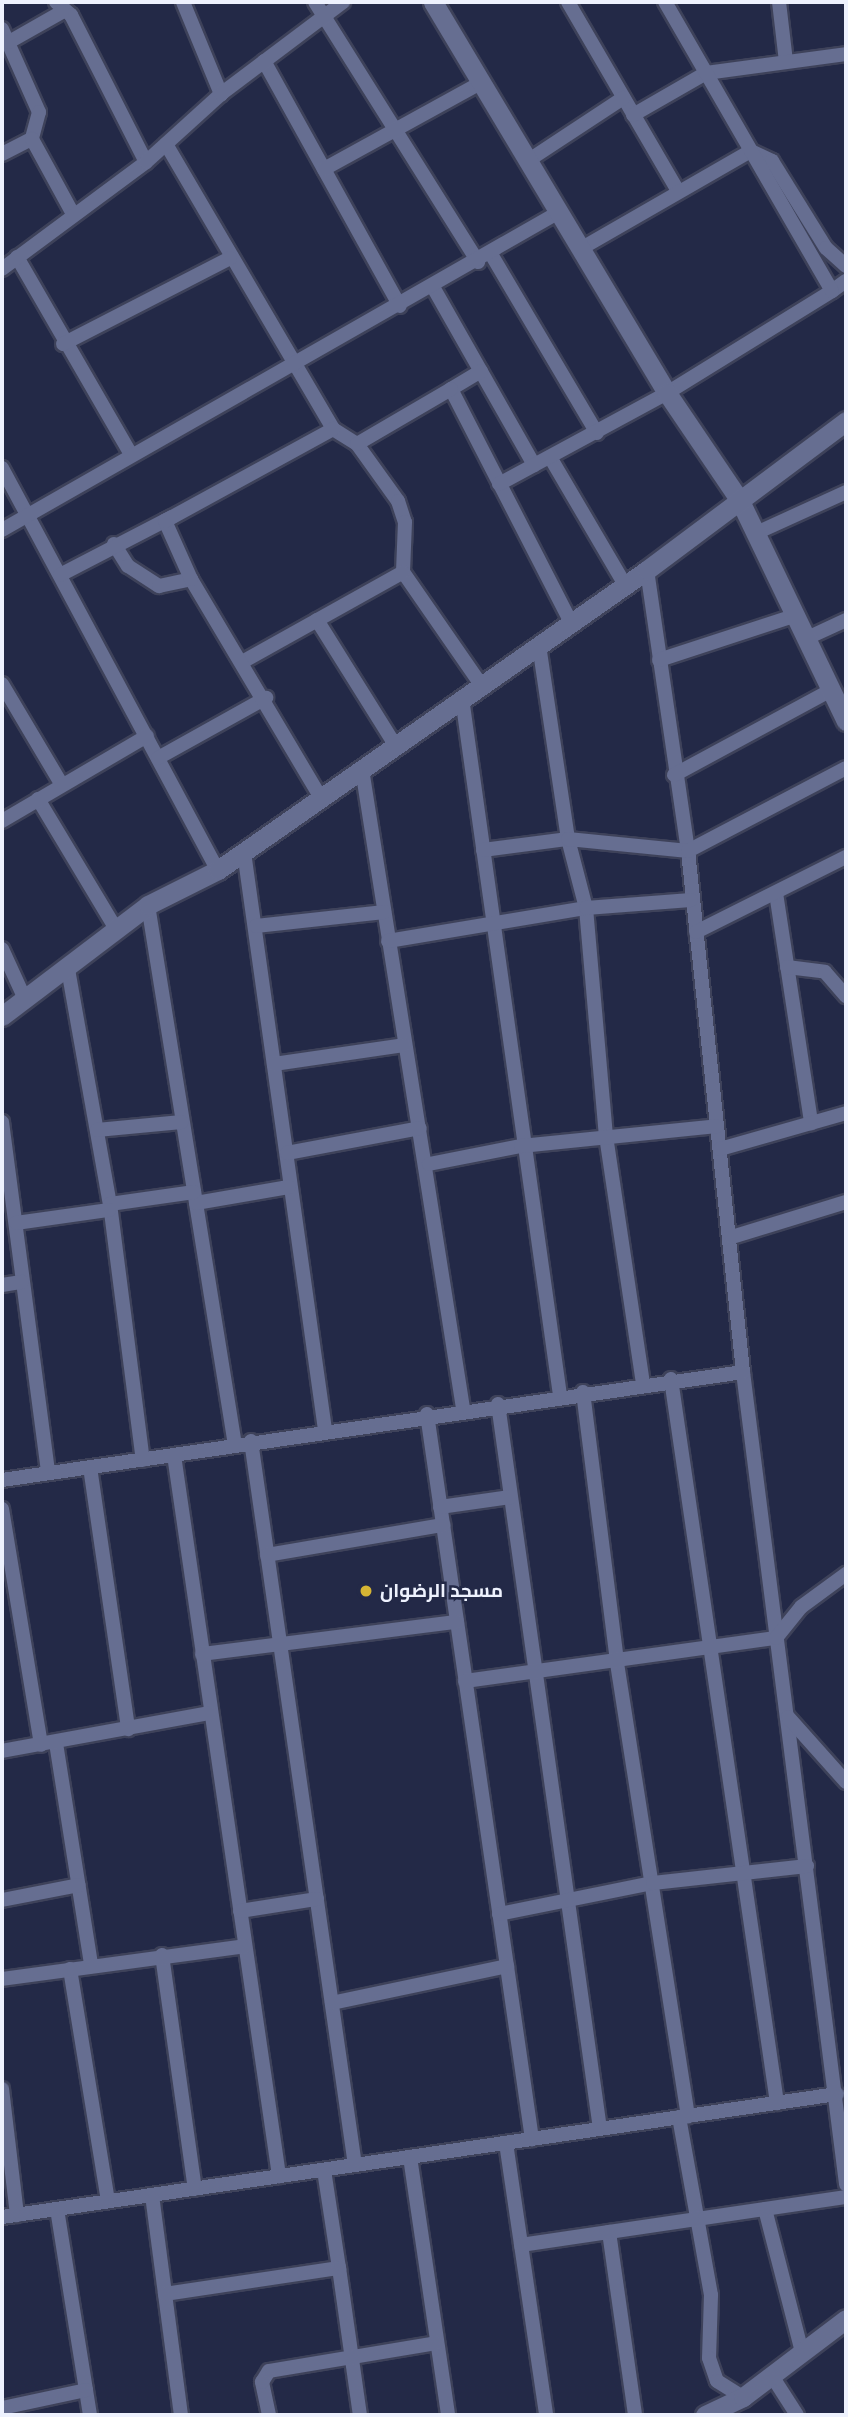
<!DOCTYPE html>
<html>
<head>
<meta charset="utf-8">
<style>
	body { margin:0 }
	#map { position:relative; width:848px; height:2417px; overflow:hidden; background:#232947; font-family:"Archivo Narrow",Cairo,sans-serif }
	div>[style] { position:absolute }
	.roads { filter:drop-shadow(2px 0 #3e425a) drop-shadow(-2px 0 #3e425a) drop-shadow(0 2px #3e425a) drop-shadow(0 -2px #3e425a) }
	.street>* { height:14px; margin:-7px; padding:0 7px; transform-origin:7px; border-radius:7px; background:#666e91 }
	.secondary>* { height:19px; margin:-9.5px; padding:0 9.5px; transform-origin:9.5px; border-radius:9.5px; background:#666e91 }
	.dots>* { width:19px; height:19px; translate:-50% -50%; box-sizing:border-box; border:4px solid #232947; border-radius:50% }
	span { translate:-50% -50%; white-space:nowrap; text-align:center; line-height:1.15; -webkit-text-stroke:5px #232947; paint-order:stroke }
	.poi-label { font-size:19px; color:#eef2fe; font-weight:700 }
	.left { translate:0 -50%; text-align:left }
	.frame { position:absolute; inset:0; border:4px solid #eef2fe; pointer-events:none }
</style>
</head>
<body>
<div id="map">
	<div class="roads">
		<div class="street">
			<i style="left:56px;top:2px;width:20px;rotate:41deg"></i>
			<i style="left:71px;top:15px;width:165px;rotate:63deg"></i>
			<i style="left:183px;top:2px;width:100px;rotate:67.6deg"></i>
			<i style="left:315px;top:2px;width:307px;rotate:57.9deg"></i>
			<i style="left:568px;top:2px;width:219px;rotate:59.8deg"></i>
			<i style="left:779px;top:2px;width:60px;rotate:83.3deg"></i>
			<i style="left:2px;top:29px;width:91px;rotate:66deg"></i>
			<i style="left:39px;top:112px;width:28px;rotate:105deg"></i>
			<i style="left:9px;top:42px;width:61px;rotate:-29.5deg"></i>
			<i style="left:264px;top:61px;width:280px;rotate:61deg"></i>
			<i style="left:633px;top:115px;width:84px;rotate:-29.9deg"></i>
			<i style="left:706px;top:73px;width:141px;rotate:-7.7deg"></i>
			<i style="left:166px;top:144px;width:330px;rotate:59.6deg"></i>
			<i style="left:333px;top:429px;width:28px;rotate:32deg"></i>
			<i style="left:357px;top:444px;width:70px;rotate:54.3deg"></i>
			<i style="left:398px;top:501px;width:22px;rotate:72deg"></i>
			<i style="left:405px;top:522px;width:50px;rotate:92.3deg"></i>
			<i style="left:403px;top:572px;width:135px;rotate:55.3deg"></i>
			<i style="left:2px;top:154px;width:34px;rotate:-27deg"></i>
			<i style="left:32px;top:139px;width:85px;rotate:61.3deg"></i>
			<i style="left:529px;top:160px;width:113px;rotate:-33.4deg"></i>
			<i style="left:324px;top:169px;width:180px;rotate:-28.8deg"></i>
			<i style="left:582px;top:248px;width:195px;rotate:-29.9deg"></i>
			<i style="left:751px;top:151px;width:23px;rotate:25deg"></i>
			<i style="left:772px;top:161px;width:102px;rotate:58.2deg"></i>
			<i style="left:826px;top:248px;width:27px;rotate:42deg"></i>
			<i style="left:491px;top:254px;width:208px;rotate:59.4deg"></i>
			<i style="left:17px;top:257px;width:226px;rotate:60deg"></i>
			<i style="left:2px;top:269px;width:179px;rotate:-36.6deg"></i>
			<i style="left:146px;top:162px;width:101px;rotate:-42.2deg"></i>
			<i style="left:221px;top:94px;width:153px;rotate:-37deg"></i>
			<i style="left:433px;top:287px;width:205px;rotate:60.4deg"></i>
			<i style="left:832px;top:291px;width:17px;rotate:-36deg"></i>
			<i style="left:63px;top:344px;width:188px;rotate:-27.2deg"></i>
			<i style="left:481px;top:371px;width:35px;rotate:149deg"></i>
			<i style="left:451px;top:389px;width:262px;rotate:62.8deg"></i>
			<i style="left:357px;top:444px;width:109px;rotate:-30.3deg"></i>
			<i style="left:550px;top:457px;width:148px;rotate:59.6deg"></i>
			<i style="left:2px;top:468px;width:456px;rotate:61.8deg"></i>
			<i style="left:499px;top:484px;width:191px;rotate:-28.4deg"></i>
			<i style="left:667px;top:393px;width:194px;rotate:-31.7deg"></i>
			<i style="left:832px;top:291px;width:334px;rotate:-120deg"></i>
			<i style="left:2px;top:530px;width:641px;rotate:-29.72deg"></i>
			<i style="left:754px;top:534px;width:101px;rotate:-24.5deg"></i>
			<i style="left:114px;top:544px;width:26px;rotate:58deg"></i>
			<i style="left:128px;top:566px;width:37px;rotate:33deg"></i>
			<i style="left:159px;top:586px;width:33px;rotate:-12deg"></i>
			<i style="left:647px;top:570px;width:284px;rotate:81.7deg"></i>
			<i style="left:688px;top:851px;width:524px;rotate:83.97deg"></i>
			<i style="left:743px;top:1372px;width:819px;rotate:82.77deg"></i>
			<i style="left:60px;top:575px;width:126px;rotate:-27.4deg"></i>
			<i style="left:317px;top:620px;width:147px;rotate:58deg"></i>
			<i style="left:805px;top:639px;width:45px;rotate:-24.9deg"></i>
			<i style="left:539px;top:645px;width:196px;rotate:81.5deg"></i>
			<i style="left:568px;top:839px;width:71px;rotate:75.4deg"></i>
			<i style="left:586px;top:908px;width:229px;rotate:85deg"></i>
			<i style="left:606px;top:1136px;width:250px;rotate:81.5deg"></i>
			<i style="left:659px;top:660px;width:142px;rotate:-18.1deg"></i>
			<i style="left:244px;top:661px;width:182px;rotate:-29.2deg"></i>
			<i style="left:2px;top:684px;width:117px;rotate:59.3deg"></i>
			<i style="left:462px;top:698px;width:704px;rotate:82deg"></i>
			<i style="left:158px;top:758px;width:124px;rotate:-29.1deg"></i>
			<i style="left:362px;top:769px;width:647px;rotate:81.02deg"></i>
			<i style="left:674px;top:775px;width:179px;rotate:-28.4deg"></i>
			<i style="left:321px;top:798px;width:255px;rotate:-120.7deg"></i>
			<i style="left:191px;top:579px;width:64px;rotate:-114.1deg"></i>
			<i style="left:165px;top:521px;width:192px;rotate:-28.7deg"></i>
			<i style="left:38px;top:799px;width:152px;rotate:59deg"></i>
			<i style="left:2px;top:821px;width:168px;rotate:-30.4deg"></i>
			<i style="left:483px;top:850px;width:86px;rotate:-7.4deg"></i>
			<i style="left:568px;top:839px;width:121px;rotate:5.7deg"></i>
			<i style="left:688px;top:851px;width:178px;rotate:-27.7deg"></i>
			<i style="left:244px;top:852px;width:584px;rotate:82.02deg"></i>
			<i style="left:776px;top:893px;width:233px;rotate:81.3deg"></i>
			<i style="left:148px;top:905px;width:547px;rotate:80.85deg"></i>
			<i style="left:256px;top:926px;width:129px;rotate:-6.2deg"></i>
			<i style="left:696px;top:932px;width:168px;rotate:-26.6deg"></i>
			<i style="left:388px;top:941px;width:201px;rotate:-9.5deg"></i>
			<i style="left:586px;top:908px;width:105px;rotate:-4.4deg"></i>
			<i style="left:2px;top:949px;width:53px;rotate:65.4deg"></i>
			<i style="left:787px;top:967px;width:38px;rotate:7deg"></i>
			<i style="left:825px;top:972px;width:32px;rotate:49deg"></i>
			<i style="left:68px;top:969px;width:239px;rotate:79.9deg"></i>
			<i style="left:110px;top:1204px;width:258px;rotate:82.7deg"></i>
			<i style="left:274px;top:1064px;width:131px;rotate:-8.3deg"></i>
			<i style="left:2px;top:1122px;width:354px;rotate:82.5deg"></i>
			<i style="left:97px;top:1130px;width:85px;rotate:-5.4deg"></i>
			<i style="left:720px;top:1149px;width:131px;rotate:-15.9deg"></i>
			<i style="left:287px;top:1153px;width:135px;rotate:-10.6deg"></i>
			<i style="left:429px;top:1164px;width:94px;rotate:-11.1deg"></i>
			<i style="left:521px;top:1146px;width:197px;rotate:-5.8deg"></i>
			<i style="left:196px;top:1203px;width:94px;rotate:-9.8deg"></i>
			<i style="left:110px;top:1204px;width:85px;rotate:-8.1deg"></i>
			<i style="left:16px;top:1223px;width:94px;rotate:-8deg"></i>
			<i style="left:732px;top:1237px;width:119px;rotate:-17.1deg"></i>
			<i style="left:2px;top:1285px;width:20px;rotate:-9deg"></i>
			<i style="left:671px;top:1379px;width:732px;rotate:81.67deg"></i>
			<i style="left:583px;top:1392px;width:273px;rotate:82.8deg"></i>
			<i style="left:617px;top:1663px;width:459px;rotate:81.1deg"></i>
			<i style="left:498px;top:1404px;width:732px;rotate:81.99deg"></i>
			<i style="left:427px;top:1414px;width:733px;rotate:81.76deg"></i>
			<i style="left:251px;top:1441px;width:731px;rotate:81.83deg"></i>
			<i style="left:174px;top:1455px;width:729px;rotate:81.71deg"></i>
			<i style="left:90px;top:1467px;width:265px;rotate:81.7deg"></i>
			<i style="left:2px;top:1480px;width:749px;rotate:-8.29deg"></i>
			<i style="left:440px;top:1507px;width:71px;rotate:-8.1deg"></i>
			<i style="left:2px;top:1509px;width:239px;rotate:80.6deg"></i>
			<i style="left:267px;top:1555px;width:179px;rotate:-9.7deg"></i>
			<i style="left:202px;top:1654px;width:257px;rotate:-7.2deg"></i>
			<i style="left:465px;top:1681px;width:314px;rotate:-7.9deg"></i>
			<i style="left:776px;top:1638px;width:40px;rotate:-51deg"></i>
			<i style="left:801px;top:1607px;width:56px;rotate:-36.3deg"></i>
			<i style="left:788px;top:1717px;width:87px;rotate:48.3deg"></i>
			<i style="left:56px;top:1743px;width:224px;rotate:81deg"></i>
			<i style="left:2px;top:1751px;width:210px;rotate:-10.4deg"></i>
			<i style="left:2px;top:1900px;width:78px;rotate:-11deg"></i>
			<i style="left:240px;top:1911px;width:78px;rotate:-8.9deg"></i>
			<i style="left:499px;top:1914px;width:157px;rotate:-11.4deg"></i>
			<i style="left:653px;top:1883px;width:155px;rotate:-6.3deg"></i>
			<i style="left:162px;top:1955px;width:236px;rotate:82deg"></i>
			<i style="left:70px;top:1969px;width:235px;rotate:80.7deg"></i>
			<i style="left:2px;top:1979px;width:245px;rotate:-7.7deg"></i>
			<i style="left:332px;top:2003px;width:179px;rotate:-11.9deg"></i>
			<i style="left:2px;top:2089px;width:127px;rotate:83.2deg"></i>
			<i style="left:679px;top:2117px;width:181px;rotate:79.8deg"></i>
			<i style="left:711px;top:2295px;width:63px;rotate:91.8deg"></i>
			<i style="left:709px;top:2358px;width:24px;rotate:71deg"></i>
			<i style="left:717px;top:2381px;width:31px;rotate:32deg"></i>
			<i style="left:506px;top:2143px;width:275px;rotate:81.6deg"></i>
			<i style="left:410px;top:2157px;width:261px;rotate:81.6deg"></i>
			<i style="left:324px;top:2170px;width:99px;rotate:81.3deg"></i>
			<i style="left:152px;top:2195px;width:222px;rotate:82.5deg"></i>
			<i style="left:57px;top:2209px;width:209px;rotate:80.9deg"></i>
			<i style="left:765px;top:2209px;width:148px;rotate:75.5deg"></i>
			<i style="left:2px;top:2217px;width:844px;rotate:-8.38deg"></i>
			<i style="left:609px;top:2232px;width:185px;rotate:81.9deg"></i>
			<i style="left:521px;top:2245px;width:329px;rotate:-8.4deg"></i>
			<i style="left:165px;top:2294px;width:176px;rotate:-8.5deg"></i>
			<i style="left:339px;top:2268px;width:148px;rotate:81.9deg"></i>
			<i style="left:772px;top:2376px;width:46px;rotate:57.3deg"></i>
			<i style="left:2px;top:2408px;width:86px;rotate:-12.1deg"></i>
			<i style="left:269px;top:2415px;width:34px;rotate:-102deg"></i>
			<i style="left:262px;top:2382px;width:13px;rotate:-58deg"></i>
			<i style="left:269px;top:2371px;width:170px;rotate:-9.5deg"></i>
		</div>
		<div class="secondary">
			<i style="left:433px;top:2px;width:456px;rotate:59.1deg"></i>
			<i style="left:667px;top:393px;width:130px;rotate:55.9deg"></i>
			<i style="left:740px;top:501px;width:244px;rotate:64.3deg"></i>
			<i style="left:2px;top:1016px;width:183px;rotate:-37.2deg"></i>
			<i style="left:148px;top:905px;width:78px;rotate:-26.6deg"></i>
			<i style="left:218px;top:870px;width:523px;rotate:-34.97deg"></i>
			<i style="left:647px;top:570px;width:249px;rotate:-36.8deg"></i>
			<i style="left:705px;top:2415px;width:42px;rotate:-25.3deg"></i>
			<i style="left:743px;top:2397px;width:129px;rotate:-37.1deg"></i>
		</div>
	</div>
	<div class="dots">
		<i style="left:366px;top:1591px;background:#d6b534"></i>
	</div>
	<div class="poi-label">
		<span class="left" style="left:380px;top:1591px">مسجد الرضوان</span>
	</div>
	<div class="frame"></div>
</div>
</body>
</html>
